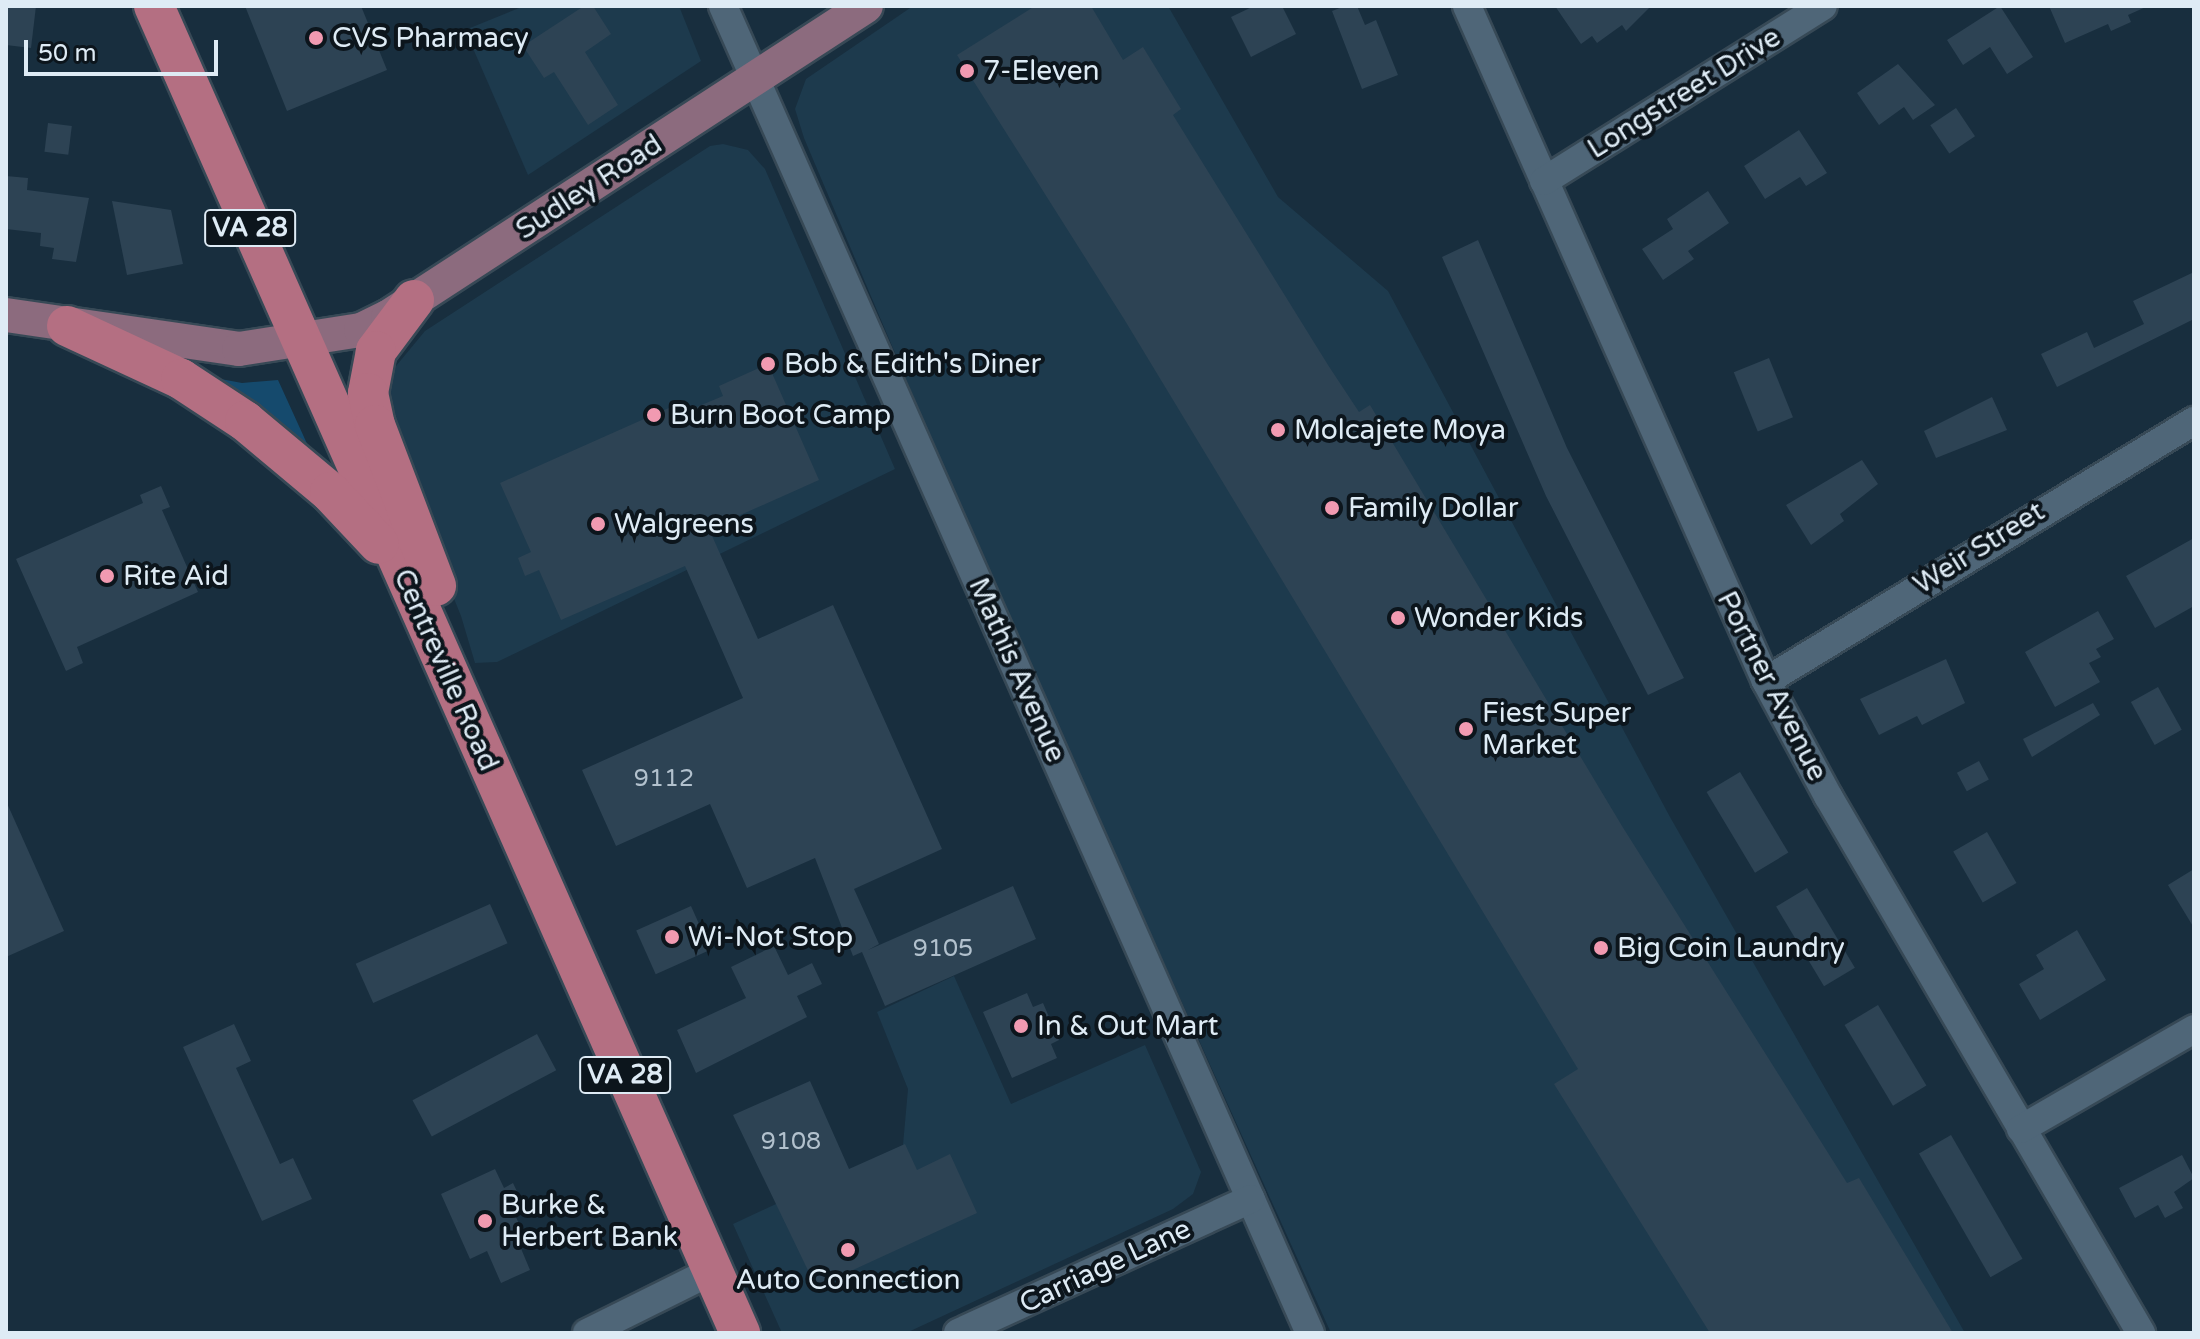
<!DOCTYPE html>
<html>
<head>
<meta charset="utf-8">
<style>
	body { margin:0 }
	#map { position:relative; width:2200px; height:1339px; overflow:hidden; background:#182e3e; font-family:"Varela Round",sans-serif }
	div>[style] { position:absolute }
	.built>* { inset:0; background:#1d3a4d }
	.green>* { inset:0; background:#154a6d }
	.building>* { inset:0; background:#2d4354; transform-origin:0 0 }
	.roads { filter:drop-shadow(2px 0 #374956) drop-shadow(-2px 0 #374956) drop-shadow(0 2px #374956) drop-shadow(0 -2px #374956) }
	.minor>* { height:28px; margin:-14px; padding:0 14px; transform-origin:14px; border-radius:14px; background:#4f6678 }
	.major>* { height:34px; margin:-17px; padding:0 17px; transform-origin:17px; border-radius:17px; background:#8c6b7e }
	.highway>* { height:40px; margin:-20px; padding:0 20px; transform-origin:20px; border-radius:20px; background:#b46f82 }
	.dots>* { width:22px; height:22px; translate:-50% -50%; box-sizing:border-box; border:4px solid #0c151c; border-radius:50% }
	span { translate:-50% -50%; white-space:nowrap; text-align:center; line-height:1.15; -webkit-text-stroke:8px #0c151c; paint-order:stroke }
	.number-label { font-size:24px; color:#b2c1cd }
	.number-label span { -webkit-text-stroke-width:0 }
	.shield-label span { padding:2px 6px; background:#0c151c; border:2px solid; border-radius:6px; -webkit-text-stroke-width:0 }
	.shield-label { font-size:26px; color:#deebf5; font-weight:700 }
	.poi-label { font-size:28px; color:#deebf5 }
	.left { translate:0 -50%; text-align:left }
	.street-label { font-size:28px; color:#deebf5 }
	.frame { position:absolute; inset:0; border:8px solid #deebf5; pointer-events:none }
	.scale { position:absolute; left:24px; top:40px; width:194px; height:36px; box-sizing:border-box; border:4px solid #deebf5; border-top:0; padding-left:10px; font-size:24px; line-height:28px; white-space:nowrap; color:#deebf5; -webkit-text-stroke:6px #0c151c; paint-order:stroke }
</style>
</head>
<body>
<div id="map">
	<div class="built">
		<i style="clip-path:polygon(524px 6px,679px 6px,701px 61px,528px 175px,465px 30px)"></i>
		<i style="clip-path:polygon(913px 6px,1168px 6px,1278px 197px,1388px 291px,1670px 817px,1965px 1333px,1331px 1333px,986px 568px,804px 138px,795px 109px,806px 79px)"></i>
		<i style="clip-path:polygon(723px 144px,748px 150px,765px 169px,895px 469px,497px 662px,475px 663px,461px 616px,389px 438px,389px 382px,396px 366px,425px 331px,710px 146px)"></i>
		<i style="clip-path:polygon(954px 976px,1011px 1104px,1145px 1045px,1201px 1172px,1193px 1194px,1173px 1209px,906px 1333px,782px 1333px,733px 1224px,903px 1145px,908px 1089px,877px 1012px)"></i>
	</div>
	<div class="green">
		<i style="clip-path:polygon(210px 377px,242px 383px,278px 380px,319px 470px)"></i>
	</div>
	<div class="building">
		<i style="clip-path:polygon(6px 6px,36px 6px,31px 48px,6px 45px)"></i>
		<i style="clip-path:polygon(245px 6px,361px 6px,387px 70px,287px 111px)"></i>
		<i style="clip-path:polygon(584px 6px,593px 6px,611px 34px,585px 52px,618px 105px,588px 125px,554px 72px,544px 78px,523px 46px)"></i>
		<i style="clip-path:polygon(1035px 6px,1091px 6px,1123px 60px,1143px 47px,1181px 109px,1173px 115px,1328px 365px,1359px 412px,1370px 405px,1622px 826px,1847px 1183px,1859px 1178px,1953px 1333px,1710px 1333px,1554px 1084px,1578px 1069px,1124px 319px,957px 55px)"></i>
		<i style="clip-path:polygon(1254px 6px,1282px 6px,1296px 34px,1251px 57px,1231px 17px)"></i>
		<i style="clip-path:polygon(1345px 6px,1357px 6px,1365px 25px,1376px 20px,1398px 75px,1362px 89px,1332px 11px)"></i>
		<i style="clip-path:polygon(1555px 6px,1651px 6px,1626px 31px,1622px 25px,1597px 43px,1592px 36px,1581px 44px)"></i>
		<i style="clip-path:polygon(2000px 6px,2033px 57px,2007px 74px,1990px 47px,1963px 65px,1947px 40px)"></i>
		<i style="clip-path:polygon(2049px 6px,2148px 6px,2128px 15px,2131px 22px,2111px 31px,2108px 24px,2065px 43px)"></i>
		<i style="clip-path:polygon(1898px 64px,1935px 105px,1913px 120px,1904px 107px,1879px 125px,1857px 93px)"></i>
		<i style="left:1956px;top:108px;width:34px;height:31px;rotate:56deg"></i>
		<i style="left:48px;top:123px;width:24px;height:29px;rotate:7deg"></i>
		<i style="clip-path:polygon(1799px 130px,1827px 173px,1806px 186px,1800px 177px,1765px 199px,1744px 166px)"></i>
		<i style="clip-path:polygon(6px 176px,28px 178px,27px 190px,89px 198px,76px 262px,52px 259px,54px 248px,40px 246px,41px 233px,6px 229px)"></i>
		<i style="clip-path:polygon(1708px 191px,1729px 223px,1688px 251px,1694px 259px,1663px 280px,1642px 249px,1673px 229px,1667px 219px)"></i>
		<i style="clip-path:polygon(112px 201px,171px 210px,183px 264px,127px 275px)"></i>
		<i style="clip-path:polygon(1478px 240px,1567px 448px,1684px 678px,1648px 695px,1546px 496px,1442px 257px)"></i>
		<i style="clip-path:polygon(2194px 272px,2194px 319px,2057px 387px,2041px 354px,2087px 332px,2094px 348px,2144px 324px,2133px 301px)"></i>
		<i style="left:1769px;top:358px;width:64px;height:38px;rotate:68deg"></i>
		<i style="clip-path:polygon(768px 364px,819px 480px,709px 529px,758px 639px,833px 605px,942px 849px,854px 889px,879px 944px,868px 950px,1013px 886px,1036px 939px,885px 1006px,862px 952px,853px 956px,815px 858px,747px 888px,710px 804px,616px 846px,582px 770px,743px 698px,685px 566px,561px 620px,539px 570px,525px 576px,518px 558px,531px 552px,500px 483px,671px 407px,675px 416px,723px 396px,719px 386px)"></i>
		<i style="clip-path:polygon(1992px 397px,2007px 430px,1936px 458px,1924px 431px)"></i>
		<i style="clip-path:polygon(1862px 460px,1878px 484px,1840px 514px,1844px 521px,1811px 545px,1786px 505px)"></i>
		<i style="clip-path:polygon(161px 486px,170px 507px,162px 510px,198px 592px,77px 647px,83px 663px,66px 671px,16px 559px,143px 503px,140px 495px)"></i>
		<i style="clip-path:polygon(2194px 538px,2194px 606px,2155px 628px,2126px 576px)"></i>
		<i style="clip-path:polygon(2098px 611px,2114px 639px,2096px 649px,2101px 657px,2089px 663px,2100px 682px,2055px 707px,2025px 652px)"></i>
		<i style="clip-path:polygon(1946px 659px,1965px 703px,1922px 725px,1917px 716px,1879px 735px,1860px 699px)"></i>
		<i style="left:2158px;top:687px;width:49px;height:31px;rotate:61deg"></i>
		<i style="clip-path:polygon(2093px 703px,2100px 715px,2032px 757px,2023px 739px)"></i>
		<i style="left:1979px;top:761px;width:21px;height:25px;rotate:62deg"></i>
		<i style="left:1740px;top:772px;width:94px;height:39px;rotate:59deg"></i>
		<i style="clip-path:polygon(6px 801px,64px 931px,6px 957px)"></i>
		<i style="left:1987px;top:832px;width:59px;height:39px;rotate:60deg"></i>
		<i style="clip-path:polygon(2194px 869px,2194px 928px,2168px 885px)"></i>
		<i style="left:1807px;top:888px;width:93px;height:36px;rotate:59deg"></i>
		<i style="left:490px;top:904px;width:43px;height:147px;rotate:66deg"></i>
		<i style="left:691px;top:906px;width:48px;height:60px;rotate:66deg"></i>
		<i style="clip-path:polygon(2077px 930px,2106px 980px,2040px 1020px,2019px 984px,2044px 969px,2036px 955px)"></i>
		<i style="clip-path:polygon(774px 946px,788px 975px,812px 963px,822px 984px,797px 996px,807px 1017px,696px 1073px,677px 1030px,746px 998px,731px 967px)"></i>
		<i style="clip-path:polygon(1027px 993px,1033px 1007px,1043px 1003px,1059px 1040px,1051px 1044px,1057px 1058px,1012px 1078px,983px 1012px)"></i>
		<i style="left:1878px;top:1005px;width:94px;height:39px;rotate:59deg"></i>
		<i style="clip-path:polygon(234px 1024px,251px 1061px,236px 1068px,280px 1164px,293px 1158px,312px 1199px,262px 1221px,183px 1047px)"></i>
		<i style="left:537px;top:1034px;width:41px;height:141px;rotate:62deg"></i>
		<i style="clip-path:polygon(810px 1081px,849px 1169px,905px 1144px,917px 1170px,950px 1154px,977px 1213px,816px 1287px,733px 1115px)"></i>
		<i style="left:1951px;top:1135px;width:143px;height:37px;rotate:60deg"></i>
		<i style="clip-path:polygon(2182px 1155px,2194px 1178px,2174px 1192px,2183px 1208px,2165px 1218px,2158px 1205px,2135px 1218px,2119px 1188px)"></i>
		<i style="clip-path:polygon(495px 1169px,504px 1188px,513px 1183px,522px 1202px,511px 1206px,524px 1235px,517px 1239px,530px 1270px,501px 1283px,487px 1251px,470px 1259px,441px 1194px)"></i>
	</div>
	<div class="roads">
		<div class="minor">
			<i style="left:723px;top:6px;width:1451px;rotate:66.14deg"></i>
			<i style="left:1467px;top:6px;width:738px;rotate:66.11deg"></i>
			<i style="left:1766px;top:681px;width:131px;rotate:61.7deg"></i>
			<i style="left:1828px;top:796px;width:622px;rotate:59.76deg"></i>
			<i style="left:1544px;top:181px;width:329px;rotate:-32.1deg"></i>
			<i style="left:1766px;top:681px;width:501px;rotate:-31.28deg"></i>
			<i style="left:2021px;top:1129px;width:200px;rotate:-30deg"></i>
			<i style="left:587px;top:1333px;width:140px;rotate:-26.4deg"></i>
			<i style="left:958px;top:1333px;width:322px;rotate:-24.6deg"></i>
		</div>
		<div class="major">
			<i style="left:6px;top:315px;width:235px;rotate:8.3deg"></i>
			<i style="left:239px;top:349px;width:123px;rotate:-8.9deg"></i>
			<i style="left:361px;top:330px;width:30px;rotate:-26deg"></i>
			<i style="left:388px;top:317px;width:570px;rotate:-33.05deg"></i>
		</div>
		<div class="highway">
			<i style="left:154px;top:6px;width:1451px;rotate:66.17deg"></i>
			<i style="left:414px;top:300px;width:64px;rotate:126.7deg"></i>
			<i style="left:376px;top:351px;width:43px;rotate:100.8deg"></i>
			<i style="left:368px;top:393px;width:33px;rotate:78deg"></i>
			<i style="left:375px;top:425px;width:172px;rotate:69.2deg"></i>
			<i style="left:67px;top:326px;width:126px;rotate:24.9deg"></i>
			<i style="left:181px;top:379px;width:77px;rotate:33.3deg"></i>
			<i style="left:245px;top:421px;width:111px;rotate:39.9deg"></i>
			<i style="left:330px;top:492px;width:71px;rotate:46.7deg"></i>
		</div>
	</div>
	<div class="dots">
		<i style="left:316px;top:38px;background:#f19ab1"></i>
		<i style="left:967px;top:71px;background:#f19ab1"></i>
		<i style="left:768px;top:364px;background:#f19ab1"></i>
		<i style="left:654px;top:415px;background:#f19ab1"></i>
		<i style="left:1278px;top:430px;background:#f19ab1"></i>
		<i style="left:1332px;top:508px;background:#f19ab1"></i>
		<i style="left:598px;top:524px;background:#f19ab1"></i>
		<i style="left:107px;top:576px;background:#f19ab1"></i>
		<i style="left:1398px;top:618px;background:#f19ab1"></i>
		<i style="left:1466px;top:729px;background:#f19ab1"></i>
		<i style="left:672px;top:937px;background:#f19ab1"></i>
		<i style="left:1601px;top:948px;background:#f19ab1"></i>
		<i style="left:1021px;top:1026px;background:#f19ab1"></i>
		<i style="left:485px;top:1221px;background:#f19ab1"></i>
		<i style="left:848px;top:1250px;background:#f19ab1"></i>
	</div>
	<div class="number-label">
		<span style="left:664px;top:779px">9112</span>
		<span style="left:943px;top:949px">9105</span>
		<span style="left:791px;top:1142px">9108</span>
	</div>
	<div class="shield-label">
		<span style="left:250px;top:228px">VA 28</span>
		<span style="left:625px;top:1075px">VA 28</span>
	</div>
	<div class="poi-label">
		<span class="left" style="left:332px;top:38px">CVS Pharmacy</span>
		<span class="left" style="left:983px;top:71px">7-Eleven</span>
		<span class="left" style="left:784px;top:364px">Bob &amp; Edith's Diner</span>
		<span class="left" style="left:670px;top:415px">Burn Boot Camp</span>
		<span class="left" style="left:1294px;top:430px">Molcajete Moya</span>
		<span class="left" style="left:1348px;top:508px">Family Dollar</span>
		<span class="left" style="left:614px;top:524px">Walgreens</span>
		<span class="left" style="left:123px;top:576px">Rite Aid</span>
		<span class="left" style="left:1414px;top:618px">Wonder Kids</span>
		<span class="left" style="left:1482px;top:729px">Fiest Super<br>Market</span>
		<span class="left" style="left:688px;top:937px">Wi-Not Stop</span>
		<span class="left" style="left:1617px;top:948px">Big Coin Laundry</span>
		<span class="left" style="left:1037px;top:1026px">In &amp; Out Mart</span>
		<span class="left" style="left:501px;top:1221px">Burke &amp;<br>Herbert Bank</span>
		<span style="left:848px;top:1280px">Auto Connection</span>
	</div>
	<div class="street-label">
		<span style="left:1684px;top:93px;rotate:-32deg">Longstreet Drive</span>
		<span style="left:589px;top:187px;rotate:-33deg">Sudley Road</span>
		<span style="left:1979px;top:548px;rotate:-32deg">Weir Street</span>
		<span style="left:446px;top:670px;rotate:66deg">Centreville Road</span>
		<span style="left:1017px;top:670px;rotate:66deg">Mathis Avenue</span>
		<span style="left:1772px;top:686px;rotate:63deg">Portner Avenue</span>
		<span style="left:1105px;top:1266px;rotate:-25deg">Carriage Lane</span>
	</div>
	<div class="frame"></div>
	<div class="scale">50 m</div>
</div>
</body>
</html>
